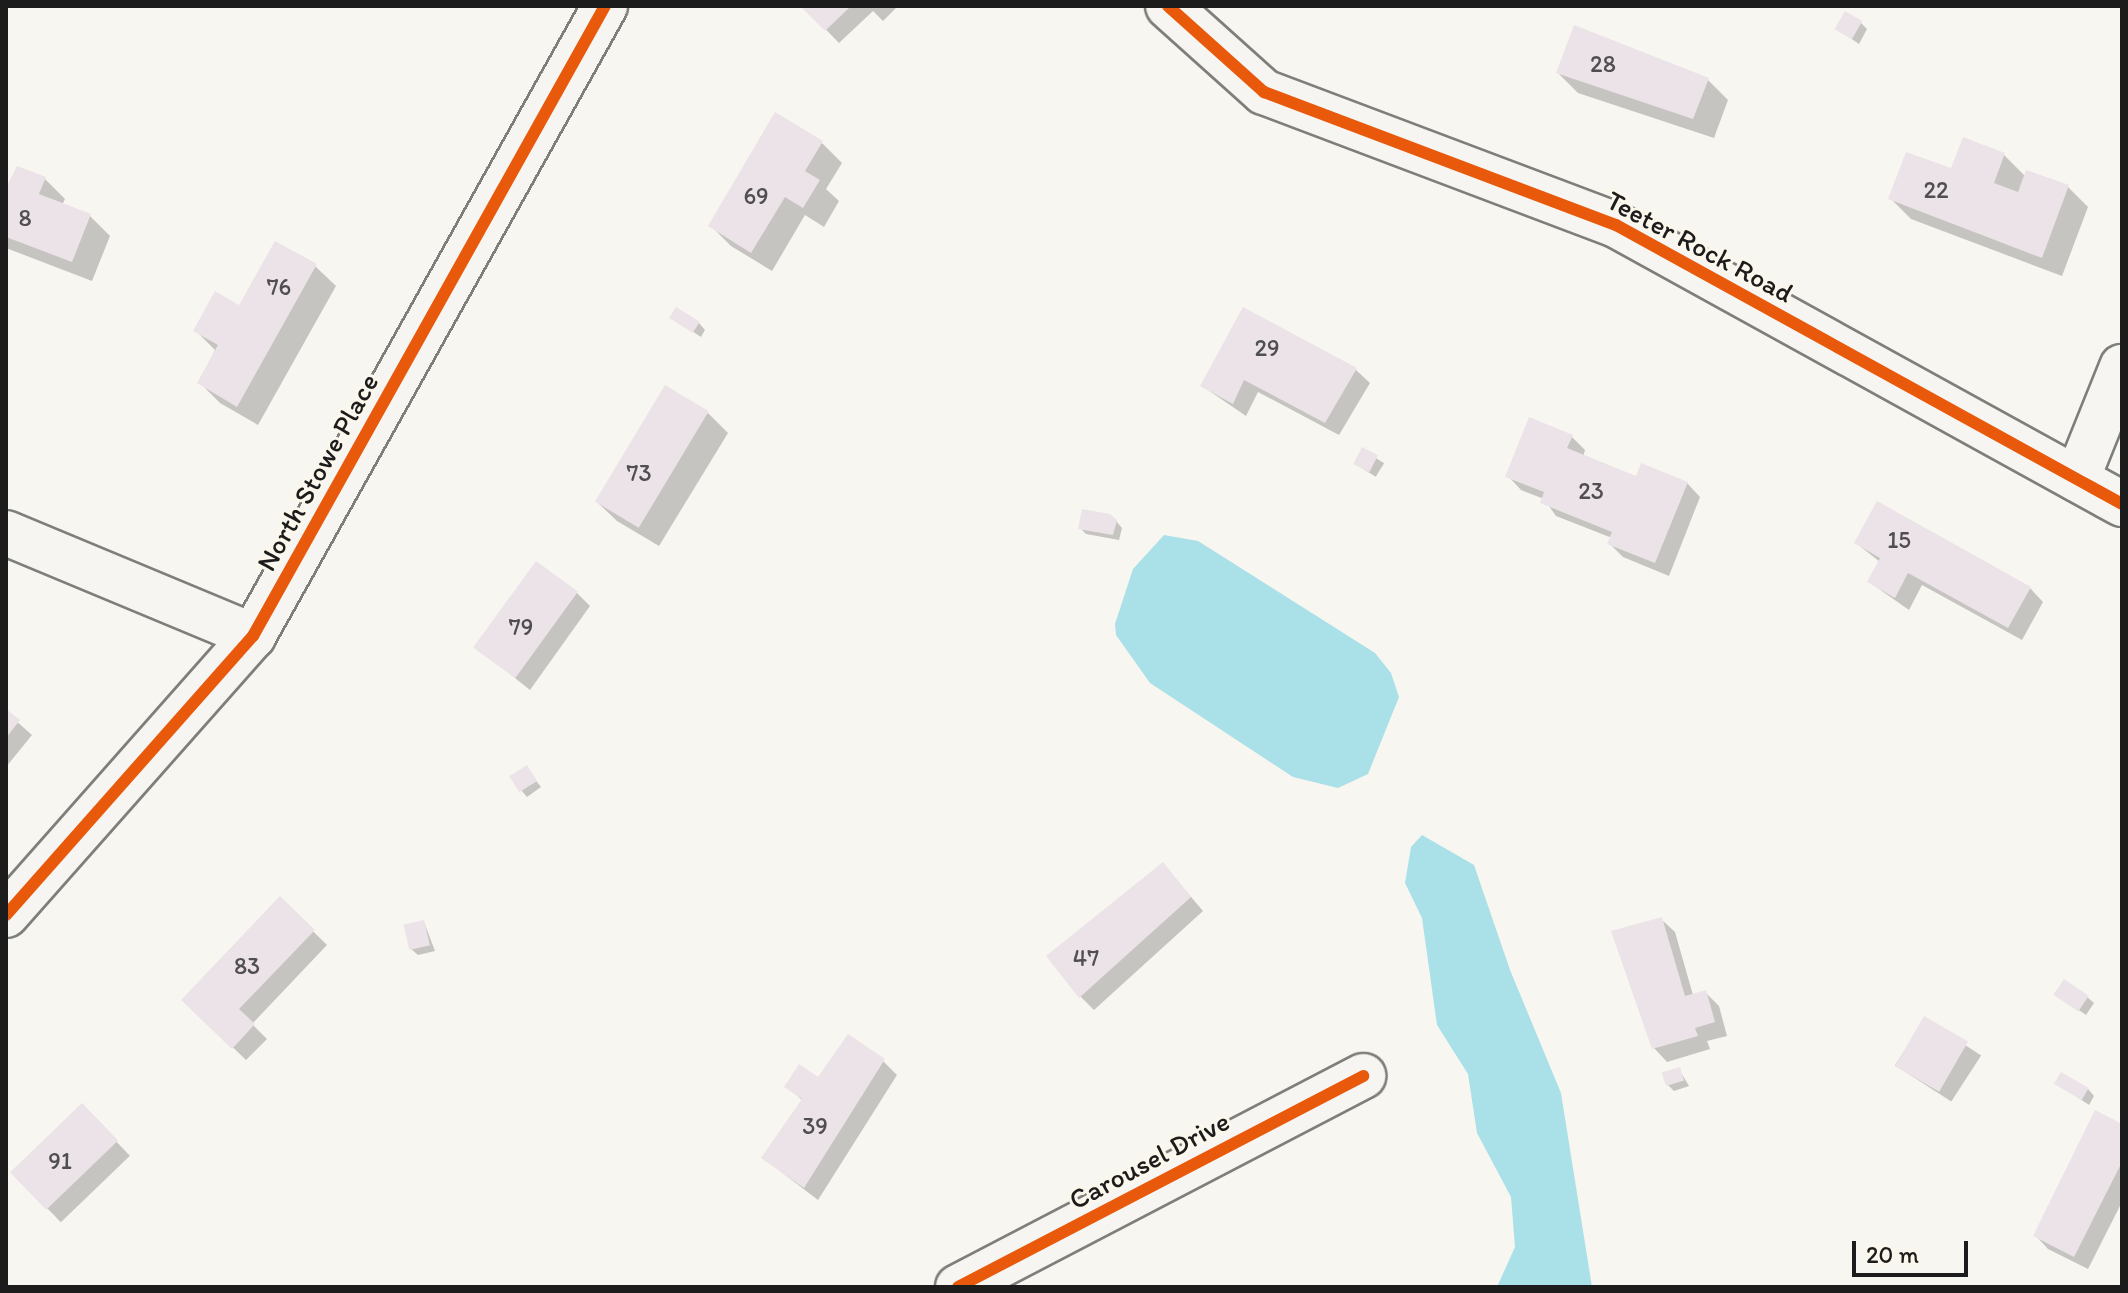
<!DOCTYPE html>
<html>
<head>
<meta charset="utf-8">
<style>
	body { margin:0 }
	#map { position:relative; width:2128px; height:1293px; overflow:hidden; background:#f8f6f0; font-family:Itim,sans-serif }
	div>[style] { position:absolute }
	.water>* { inset:0; background:#aae0e8 }
	.shadow>* { inset:0; background:#0003; transform-origin:0 0 }
	.building>* { inset:0; background:#ebe3e8; transform-origin:0 0 }
	.roads { filter:drop-shadow(2px 0 #7f7e7b) drop-shadow(-2px 0 #7f7e7b) drop-shadow(0 2px #7f7e7b) drop-shadow(0 -2px #7f7e7b) }
	.street>* { height:44px; margin:-22px; padding:0 22px; transform-origin:22px; border-radius:22px; background:#f6f5f1 }
	.cycleway>* { height:12px; margin:-6px; padding:0 6px; transform-origin:6px; border-radius:6px; background:#e8590c }
	span { translate:-50% -50%; white-space:nowrap; text-align:center; line-height:1.15; -webkit-text-stroke:6px #fbf7ec; paint-order:stroke }
	.number-label { font-size:24px; color:#504e4f }
	.number-label span { -webkit-text-stroke-width:0 }
	.street-label { font-size:28px; color:#1c1c1c }
	.frame { position:absolute; inset:0; border:8px solid #1c1c1c; pointer-events:none }
	.scale { position:absolute; left:1852px; top:1241px; width:116px; height:36px; box-sizing:border-box; border:4px solid #1c1c1c; border-top:0; padding-left:10px; font-size:24px; line-height:28px; white-space:nowrap; color:#1c1c1c; -webkit-text-stroke:6px #fbf7ec; paint-order:stroke }
</style>
</head>
<body>
<div id="map">
	<div class="water">
		<i style="clip-path:polygon(1164px 535px,1198px 541px,1375px 653px,1391px 673px,1399px 697px,1368px 774px,1338px 788px,1293px 777px,1150px 683px,1116px 635px,1115px 624px,1133px 569px)"></i>
		<i style="clip-path:polygon(1422px 835px,1474px 865px,1510px 970px,1561px 1093px,1592px 1287px,1497px 1287px,1515px 1247px,1511px 1197px,1477px 1133px,1468px 1074px,1437px 1025px,1422px 918px,1405px 883px,1411px 847px)"></i>
	</div>
	<div class="shadow">
		<i style="clip-path:polygon(803px 6px,898px 6px,883px 21px,873px 11px,839px 43px)"></i>
		<i style="clip-path:polygon(1861px 23px,1867px 29px,1859px 44px,1837px 29px)"></i>
		<i style="clip-path:polygon(1558px 73px,1708px 80px,1728px 100px,1714px 138px,1578px 93px)"></i>
		<i style="clip-path:polygon(822px 143px,842px 163px,826px 189px,839px 201px,824px 227px,805px 215px,772px 271px,731px 246px,711px 226px)"></i>
		<i style="clip-path:polygon(2004px 155px,2026px 177px,2068px 187px,2088px 207px,2062px 276px,1911px 219px,1891px 199px)"></i>
		<i style="clip-path:polygon(45px 179px,65px 199px,62px 205px,90px 216px,110px 236px,92px 281px,6px 248px,6px 190px)"></i>
		<i style="clip-path:polygon(315px 266px,336px 286px,258px 425px,220px 403px,200px 383px,215px 350px,195px 330px)"></i>
		<i style="clip-path:polygon(1243px 310px,1356px 370px,1370px 383px,1339px 435px,1258px 392px,1246px 416px,1202px 386px)"></i>
		<i style="clip-path:polygon(672px 318px,699px 323px,705px 330px,701px 337px)"></i>
		<i style="clip-path:polygon(708px 413px,728px 433px,659px 546px,617px 521px,596px 501px)"></i>
		<i style="clip-path:polygon(1572px 437px,1585px 450px,1583px 457px,1637px 478px,1687px 483px,1700px 497px,1669px 576px,1623px 557px,1610px 544px,1612px 538px,1556px 516px,1544px 499px,1521px 490px,1508px 476px)"></i>
		<i style="left:1363px;top:450px;width:25px;height:16px;rotate:32deg"></i>
		<i style="clip-path:polygon(1116px 521px,1122px 528px,1119px 540px,1086px 534px,1080px 528px)"></i>
		<i style="clip-path:polygon(1856px 543px,2030px 588px,2043px 602px,2022px 640px,1922px 585px,1909px 610px,1869px 582px,1880px 562px)"></i>
		<i style="clip-path:polygon(577px 593px,590px 606px,530px 690px,476px 647px)"></i>
		<i style="clip-path:polygon(6px 712px,32px 735px,6px 767px)"></i>
		<i style="clip-path:polygon(526px 768px,541px 787px,527px 797px,521px 790px)"></i>
		<i style="clip-path:polygon(1163px 864px,1203px 911px,1094px 1010px,1080px 996px)"></i>
		<i style="clip-path:polygon(280px 899px,327px 945px,252px 1024px,267px 1039px,246px 1060px,184px 1000px)"></i>
		<i style="clip-path:polygon(1661px 919px,1675px 932px,1693px 995px,1705px 992px,1719px 1006px,1727px 1036px,1707px 1041px,1710px 1049px,1667px 1062px,1654px 1048px)"></i>
		<i style="clip-path:polygon(424px 922px,435px 951px,418px 955px,411px 949px)"></i>
		<i style="clip-path:polygon(2057px 995px,2087px 997px,2094px 1003px,2086px 1015px)"></i>
		<i style="left:1925px;top:1019px;width:67px;height:55px;rotate:33deg"></i>
		<i style="clip-path:polygon(883px 1061px,897px 1075px,818px 1200px,763px 1158px,803px 1101px,787px 1086px)"></i>
		<i style="clip-path:polygon(1679px 1069px,1689px 1086px,1674px 1091px,1668px 1085px)"></i>
		<i style="clip-path:polygon(2056px 1083px,2088px 1089px,2094px 1096px,2089px 1105px)"></i>
		<i style="left:82px;top:1106px;width:69px;height:96px;rotate:46deg"></i>
		<i style="clip-path:polygon(2122px 1126px,2122px 1202px,2088px 1269px,2048px 1249px,2035px 1235px)"></i>
	</div>
	<div class="building">
		<i style="clip-path:polygon(800px 6px,851px 6px,825px 31px)"></i>
		<i style="left:1845px;top:11px;width:20px;height:21px;rotate:30deg"></i>
		<i style="clip-path:polygon(1574px 25px,1709px 78px,1693px 119px,1556px 73px)"></i>
		<i style="clip-path:polygon(775px 112px,823px 141px,805px 171px,820px 180px,803px 208px,785px 197px,751px 253px,708px 226px)"></i>
		<i style="clip-path:polygon(1963px 137px,2005px 153px,1994px 183px,2018px 192px,2026px 170px,2069px 185px,2042px 258px,1888px 199px,1906px 152px,1951px 168px)"></i>
		<i style="clip-path:polygon(17px 166px,46px 177px,39px 194px,91px 214px,72px 262px,6px 237px,6px 188px)"></i>
		<i style="clip-path:polygon(275px 241px,317px 264px,237px 407px,197px 383px,218px 345px,193px 331px,215px 291px,239px 305px)"></i>
		<i style="left:676px;top:307px;width:28px;height:13px;rotate:32deg"></i>
		<i style="clip-path:polygon(1243px 307px,1357px 368px,1325px 423px,1244px 380px,1233px 404px,1200px 386px)"></i>
		<i style="left:665px;top:385px;width:51px;height:136px;rotate:31deg"></i>
		<i style="clip-path:polygon(1529px 417px,1573px 435px,1567px 448px,1636px 476px,1641px 463px,1688px 482px,1655px 563px,1607px 544px,1612px 532px,1540px 503px,1544px 492px,1505px 477px)"></i>
		<i style="left:1362px;top:447px;width:18px;height:19px;rotate:27deg"></i>
		<i style="clip-path:polygon(1877px 501px,2031px 587px,2008px 628px,1908px 573px,1895px 598px,1867px 582px,1880px 558px,1854px 543px)"></i>
		<i style="clip-path:polygon(1082px 509px,1110px 514px,1117px 520px,1113px 535px,1078px 529px)"></i>
		<i style="left:536px;top:561px;width:52px;height:107px;rotate:36deg"></i>
		<i style="clip-path:polygon(6px 709px,20px 720px,6px 738px)"></i>
		<i style="left:527px;top:765px;width:19px;height:21px;rotate:58deg"></i>
		<i style="clip-path:polygon(1163px 862px,1191px 897px,1079px 998px,1046px 956px)"></i>
		<i style="clip-path:polygon(280px 896px,315px 930px,239px 1009px,255px 1024px,232px 1049px,181px 1000px)"></i>
		<i style="clip-path:polygon(1662px 917px,1685px 996px,1706px 990px,1715px 1022px,1695px 1028px,1698px 1036px,1652px 1049px,1611px 931px)"></i>
		<i style="left:424px;top:920px;width:26px;height:21px;rotate:77deg"></i>
		<i style="left:2064px;top:979px;width:30px;height:19px;rotate:34deg"></i>
		<i style="left:1924px;top:1016px;width:51px;height:58px;rotate:30deg"></i>
		<i style="clip-path:polygon(848px 1034px,885px 1059px,804px 1188px,761px 1158px,802px 1099px,784px 1087px,799px 1064px,818px 1077px)"></i>
		<i style="left:1680px;top:1067px;width:14px;height:19px;rotate:73deg"></i>
		<i style="left:2061px;top:1072px;width:32px;height:14px;rotate:30deg"></i>
		<i style="left:82px;top:1103px;width:52px;height:100px;rotate:46deg"></i>
		<i style="clip-path:polygon(2095px 1110px,2122px 1124px,2122px 1162px,2074px 1257px,2033px 1236px)"></i>
	</div>
	<div class="roads">
		<div class="street">
			<i style="left:1168px;top:6px;width:129px;rotate:41.9deg"></i>
			<i style="left:1264px;top:92px;width:376px;rotate:20.7deg"></i>
			<i style="left:1616px;top:225px;width:578px;rotate:28.87deg"></i>
			<i style="left:2077px;top:479px;width:121px;rotate:-68.1deg"></i>
			<i style="left:6px;top:533px;width:268px;rotate:22.6deg"></i>
			<i style="left:6px;top:915px;width:373px;rotate:-48.5deg"></i>
			<i style="left:253px;top:636px;width:722px;rotate:-60.81deg"></i>
			<i style="left:958px;top:1287px;width:457px;rotate:-27.5deg"></i>
		</div>
	</div>
	<div class="cycleway">
		<i style="left:1168px;top:6px;width:129px;rotate:41.9deg"></i>
		<i style="left:1264px;top:92px;width:376px;rotate:20.7deg"></i>
		<i style="left:1616px;top:225px;width:578px;rotate:28.87deg"></i>
		<i style="left:6px;top:915px;width:373px;rotate:-48.5deg"></i>
		<i style="left:253px;top:636px;width:722px;rotate:-60.81deg"></i>
		<i style="left:958px;top:1287px;width:457px;rotate:-27.5deg"></i>
	</div>
	<div class="number-label">
		<span style="left:1603px;top:64px">28</span>
		<span style="left:1936px;top:190px">22</span>
		<span style="left:756px;top:196px">69</span>
		<span style="left:25px;top:218px">8</span>
		<span style="left:279px;top:287px">76</span>
		<span style="left:1267px;top:348px">29</span>
		<span style="left:639px;top:473px">73</span>
		<span style="left:1591px;top:491px">23</span>
		<span style="left:1899px;top:540px">15</span>
		<span style="left:521px;top:627px">79</span>
		<span style="left:1086px;top:958px">47</span>
		<span style="left:247px;top:966px">83</span>
		<span style="left:815px;top:1126px">39</span>
		<span style="left:60px;top:1161px">91</span>
	</div>
	<div class="street-label">
		<span style="left:1700px;top:246px;rotate:28deg">Teeter Rock Road</span>
		<span style="left:317px;top:472px;rotate:-61deg">North Stowe Place</span>
		<span style="left:1149px;top:1160px;rotate:-28deg">Carousel Drive</span>
	</div>
	<div class="frame"></div>
	<div class="scale">20 m</div>
</div>
</body>
</html>
